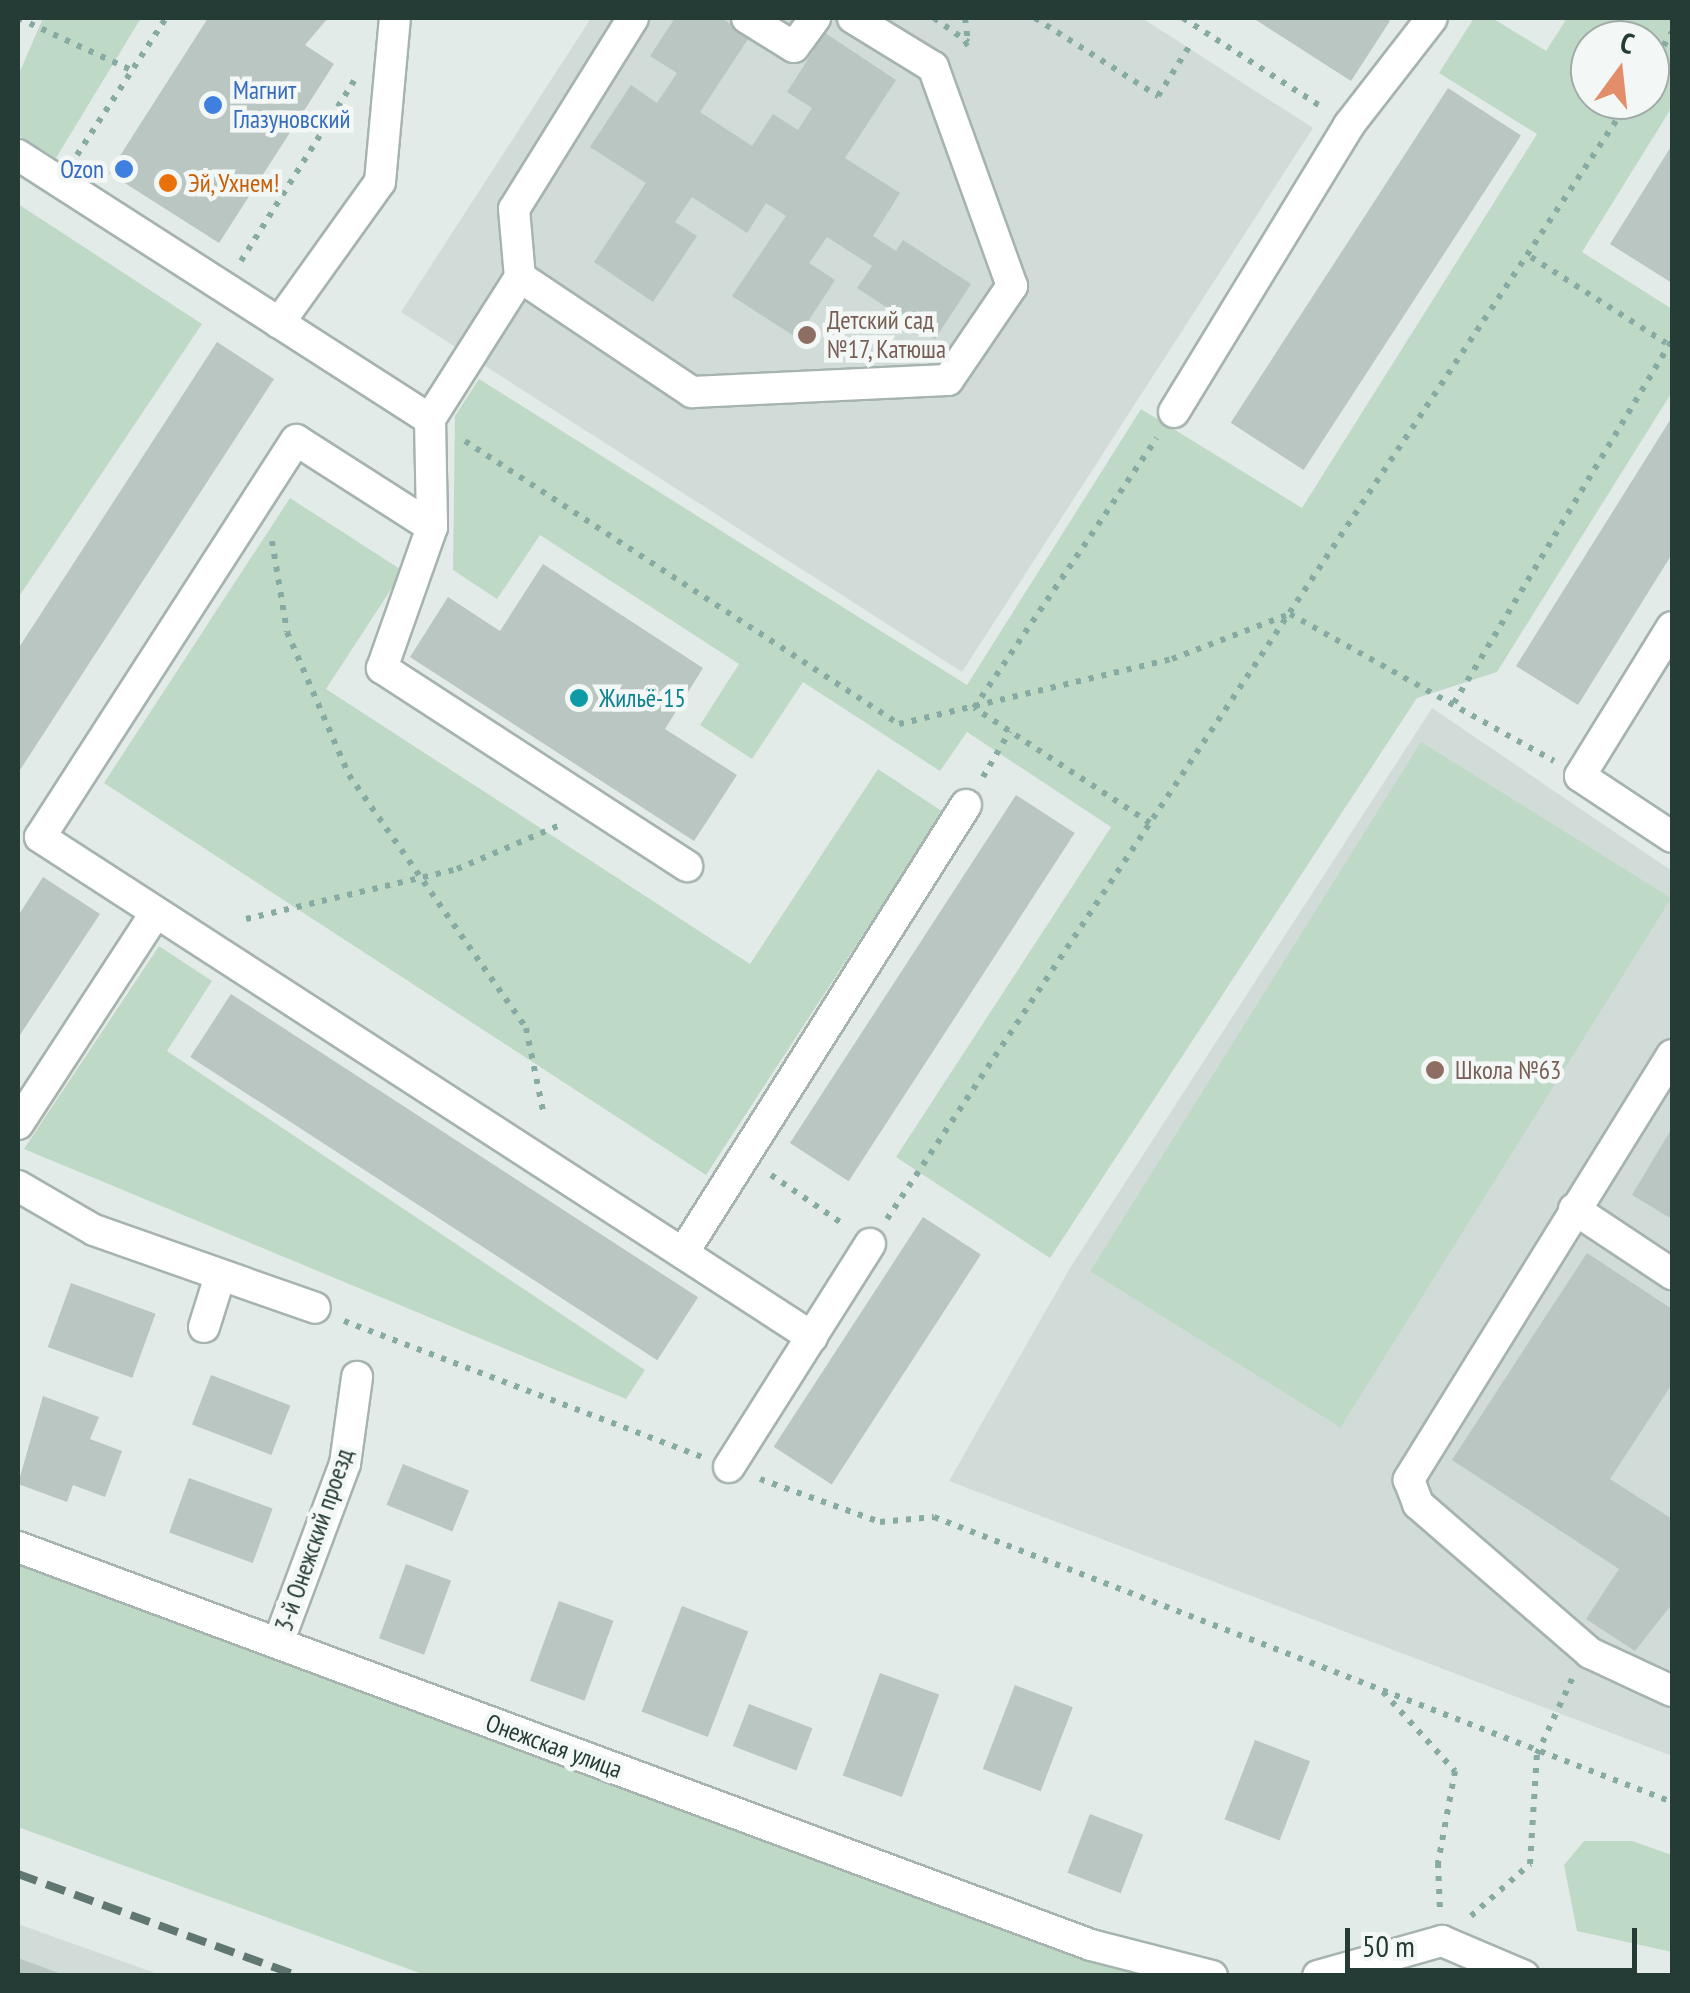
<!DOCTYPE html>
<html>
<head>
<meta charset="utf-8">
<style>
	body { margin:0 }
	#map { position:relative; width:1690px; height:1993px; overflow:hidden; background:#e3ebe8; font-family:"PT Sans Narrow",sans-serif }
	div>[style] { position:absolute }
	.built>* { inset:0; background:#d1dbd7 }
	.green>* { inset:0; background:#bedac7; transform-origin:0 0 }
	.building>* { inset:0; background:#b9c6c1; transform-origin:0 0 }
	.path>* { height:6px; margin-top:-3px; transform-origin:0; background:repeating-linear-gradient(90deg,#87aba2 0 5px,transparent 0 13px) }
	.roads { filter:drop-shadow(2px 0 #a6b3af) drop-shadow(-2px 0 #a6b3af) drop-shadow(0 2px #a6b3af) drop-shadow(0 -2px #a6b3af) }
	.minor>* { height:30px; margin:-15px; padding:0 15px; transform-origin:15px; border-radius:15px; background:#fff }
	.rail>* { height:8px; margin-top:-4px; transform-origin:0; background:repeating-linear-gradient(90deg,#5f7671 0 20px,transparent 0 30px) }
	.dots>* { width:28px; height:28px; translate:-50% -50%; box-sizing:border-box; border:5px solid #f3f8f6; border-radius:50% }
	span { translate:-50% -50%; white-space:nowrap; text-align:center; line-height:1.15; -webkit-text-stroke:9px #f3f8f6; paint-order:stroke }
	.shop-label { font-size:25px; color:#366cbe }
	.left { translate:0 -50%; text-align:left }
	.right { translate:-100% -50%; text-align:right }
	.food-label { font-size:25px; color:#c56008 }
	.education-label { font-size:25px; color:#785e54 }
	.culture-label { font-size:25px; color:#0d838f }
	.street-label { font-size:25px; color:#253b36 }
	.frame { position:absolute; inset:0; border:20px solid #253b36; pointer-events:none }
	.north { position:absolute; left:1570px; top:20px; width:100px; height:100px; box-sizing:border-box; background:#f3f8f6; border:2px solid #a1aca9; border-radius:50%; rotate:15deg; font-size:28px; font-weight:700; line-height:40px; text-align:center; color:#253b36 }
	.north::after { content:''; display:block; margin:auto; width:35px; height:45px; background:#e38e6a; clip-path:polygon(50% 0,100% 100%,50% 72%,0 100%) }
	.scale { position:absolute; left:1345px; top:1928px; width:292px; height:45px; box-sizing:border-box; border:5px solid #253b36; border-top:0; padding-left:12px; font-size:30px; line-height:35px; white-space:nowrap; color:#253b36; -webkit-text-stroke:8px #f3f8f6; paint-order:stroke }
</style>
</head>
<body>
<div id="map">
	<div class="built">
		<i style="clip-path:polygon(591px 18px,1142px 18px,1313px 128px,962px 672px,401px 312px)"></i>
		<i style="clip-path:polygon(1432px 708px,1672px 871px,1672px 1756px,949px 1481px,1070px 1268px)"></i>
		<i style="clip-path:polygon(18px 1924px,161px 1975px,18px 1975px)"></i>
	</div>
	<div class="green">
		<i style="clip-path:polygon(43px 18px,141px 18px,56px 158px,18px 135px,18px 76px)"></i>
		<i style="clip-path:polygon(evenodd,1474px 18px,1492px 18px,1546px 51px,1567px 18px,1672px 18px,1672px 107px,1582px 252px,1672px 309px,1672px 392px,1497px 672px,1417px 698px,1050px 1258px,896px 1157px,1111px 827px,967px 732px,940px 771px,803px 682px,752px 759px,700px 725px,739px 664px,540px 535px,497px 599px,453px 570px,455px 416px,479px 379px,967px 685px,1141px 409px,1302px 508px,1537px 134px,1439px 73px,1474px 18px,1590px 40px,1650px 40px,1650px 100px,1590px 100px,1590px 40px)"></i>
		<i style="clip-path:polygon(18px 204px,202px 324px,18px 598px)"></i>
		<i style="clip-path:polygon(290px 498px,403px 571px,326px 689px,750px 964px,878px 769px,943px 812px,706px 1175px,104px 783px)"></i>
		<i style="left:1421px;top:742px;width:295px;height:624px;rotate:32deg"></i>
		<i style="clip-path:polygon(159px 946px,212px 981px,167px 1051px,645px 1370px,626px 1399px,24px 1149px)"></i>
		<i style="clip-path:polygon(18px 1561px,1079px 1956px,1149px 1975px,425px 1975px,18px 1827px)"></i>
		<i style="clip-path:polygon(1584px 1841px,1632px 1841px,1672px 1855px,1672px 1952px,1577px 1931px,1564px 1865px)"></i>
	</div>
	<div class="building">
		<i style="clip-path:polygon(208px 18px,328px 18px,305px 45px,334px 64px,219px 243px,109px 173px)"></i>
		<i style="clip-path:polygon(675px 18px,721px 18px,750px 36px,700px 112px,752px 146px,773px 114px,798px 130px,812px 108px,787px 92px,825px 33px,896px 80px,845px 158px,900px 193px,873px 236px,896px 251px,903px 240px,971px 284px,935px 339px,857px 288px,872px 266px,827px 237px,809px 263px,835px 280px,797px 338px,732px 296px,786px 216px,766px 203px,747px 233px,692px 197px,675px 222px,697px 236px,653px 302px,594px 262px,646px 183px,590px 147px,631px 85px,657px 103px,677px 73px,650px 56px)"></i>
		<i style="clip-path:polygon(1253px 18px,1384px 18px,1390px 21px,1351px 81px)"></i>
		<i style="left:1448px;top:88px;width:87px;height:399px;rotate:33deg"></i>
		<i style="clip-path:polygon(1672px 145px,1672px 283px,1610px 244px)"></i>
		<i style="clip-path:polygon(217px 342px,274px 379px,18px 773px,18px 649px)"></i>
		<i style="clip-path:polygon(1672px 417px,1672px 554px,1578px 705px,1516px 666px)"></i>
		<i style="clip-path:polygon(543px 564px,703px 668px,665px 729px,737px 775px,694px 841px,410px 657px,448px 597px,500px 631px)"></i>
		<i style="left:1016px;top:795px;width:70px;height:415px;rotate:33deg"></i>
		<i style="clip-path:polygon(43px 877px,100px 914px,18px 1038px,18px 916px)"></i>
		<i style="left:231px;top:994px;width:557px;height:75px;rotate:33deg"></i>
		<i style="clip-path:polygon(1672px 1128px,1672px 1219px,1632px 1195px)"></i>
		<i style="left:923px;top:1217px;width:69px;height:274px;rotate:33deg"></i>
		<i style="clip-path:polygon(1587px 1253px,1672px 1309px,1672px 1384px,1610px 1479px,1672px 1519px,1672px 1604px,1635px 1651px,1586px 1619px,1619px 1569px,1452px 1460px)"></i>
		<i style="left:71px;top:1283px;width:90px;height:68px;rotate:20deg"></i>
		<i style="left:211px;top:1375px;width:85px;height:53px;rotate:21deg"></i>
		<i style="clip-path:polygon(43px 1396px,99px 1417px,90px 1439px,122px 1451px,105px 1497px,73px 1485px,67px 1502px,18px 1484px)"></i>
		<i style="left:403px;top:1464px;width:71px;height:44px;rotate:22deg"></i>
		<i style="left:189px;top:1478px;width:89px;height:58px;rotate:20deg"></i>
		<i style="left:406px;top:1564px;width:48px;height:79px;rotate:20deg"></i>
		<i style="left:559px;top:1601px;width:58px;height:85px;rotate:20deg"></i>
		<i style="left:682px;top:1606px;width:71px;height:113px;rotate:21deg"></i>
		<i style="left:880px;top:1673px;width:63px;height:109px;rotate:20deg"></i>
		<i style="left:1015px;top:1685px;width:62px;height:90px;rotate:21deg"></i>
		<i style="left:749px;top:1704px;width:68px;height:45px;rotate:21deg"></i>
		<i style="left:1255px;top:1740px;width:59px;height:85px;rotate:21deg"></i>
		<i style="left:1090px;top:1814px;width:57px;height:63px;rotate:21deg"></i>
		<i style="clip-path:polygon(18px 1958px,64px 1975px,64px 1976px,18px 1976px)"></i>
	</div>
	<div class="path">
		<i style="left:18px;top:18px;width:124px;rotate:24.7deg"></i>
		<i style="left:934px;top:18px;width:42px;rotate:35.2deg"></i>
		<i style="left:968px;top:42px;width:11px;rotate:142deg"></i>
		<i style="left:965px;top:18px;width:23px;rotate:83deg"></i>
		<i style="left:1035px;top:18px;width:146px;rotate:32.4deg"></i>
		<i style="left:1158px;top:96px;width:58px;rotate:-57.7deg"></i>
		<i style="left:1183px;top:18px;width:163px;rotate:32.7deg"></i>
		<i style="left:1650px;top:68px;width:42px;rotate:-58.6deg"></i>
		<i style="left:77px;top:155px;width:163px;rotate:-57deg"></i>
		<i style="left:1531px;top:257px;width:160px;rotate:32.5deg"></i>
		<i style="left:241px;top:261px;width:213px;rotate:-57.9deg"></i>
		<i style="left:465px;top:441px;width:518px;rotate:33.11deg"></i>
		<i style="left:899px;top:724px;width:281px;rotate:-13.4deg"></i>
		<i style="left:1172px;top:659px;width:126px;rotate:-20.9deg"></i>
		<i style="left:1290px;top:614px;width:302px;rotate:29.1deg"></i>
		<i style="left:272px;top:541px;width:92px;rotate:80.6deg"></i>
		<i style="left:287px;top:632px;width:156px;rotate:66.6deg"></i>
		<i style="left:349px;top:775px;width:309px;rotate:55deg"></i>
		<i style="left:526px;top:1028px;width:85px;rotate:78.4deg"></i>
		<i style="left:1454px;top:703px;width:423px;rotate:-59deg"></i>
		<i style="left:983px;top:777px;width:53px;rotate:-59.6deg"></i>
		<i style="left:1150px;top:823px;width:210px;rotate:-146.8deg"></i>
		<i style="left:974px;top:708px;width:326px;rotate:-55.9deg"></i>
		<i style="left:246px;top:919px;width:217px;rotate:-13.3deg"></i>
		<i style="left:457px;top:869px;width:112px;rotate:-23.1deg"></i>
		<i style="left:771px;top:1175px;width:87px;rotate:34.2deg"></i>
		<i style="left:887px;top:1219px;width:1343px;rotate:-56.42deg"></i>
		<i style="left:344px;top:1321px;width:383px;rotate:20.8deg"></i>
		<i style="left:760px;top:1479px;width:127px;rotate:19.7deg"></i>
		<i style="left:880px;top:1522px;width:54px;rotate:-5.3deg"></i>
		<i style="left:934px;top:1517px;width:791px;rotate:21.12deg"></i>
		<i style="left:1383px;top:1692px;width:107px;rotate:47.7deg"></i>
		<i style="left:1455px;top:1771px;width:94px;rotate:100.5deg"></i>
		<i style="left:1438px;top:1863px;width:47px;rotate:87.6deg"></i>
		<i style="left:1471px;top:1916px;width:79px;rotate:-41.4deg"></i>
		<i style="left:1530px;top:1864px;width:110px;rotate:-86.4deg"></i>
		<i style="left:1537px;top:1754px;width:83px;rotate:-65deg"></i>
	</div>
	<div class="roads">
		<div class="minor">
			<i style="left:633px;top:18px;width:225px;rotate:121.9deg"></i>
			<i style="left:514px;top:209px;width:68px;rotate:85deg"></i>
			<i style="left:520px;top:277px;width:168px;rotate:122.4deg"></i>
			<i style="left:430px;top:419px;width:108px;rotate:88.9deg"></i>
			<i style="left:432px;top:527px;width:161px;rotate:-147.4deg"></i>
			<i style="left:296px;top:440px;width:472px;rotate:122.8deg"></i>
			<i style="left:40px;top:837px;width:920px;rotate:32.93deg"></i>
			<i style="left:747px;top:18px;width:55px;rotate:31.7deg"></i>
			<i style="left:794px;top:47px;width:36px;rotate:-54deg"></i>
			<i style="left:18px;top:155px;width:489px;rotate:32.7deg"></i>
			<i style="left:520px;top:277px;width:207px;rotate:33.8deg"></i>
			<i style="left:692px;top:392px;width:256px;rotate:-2.7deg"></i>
			<i style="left:948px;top:380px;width:114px;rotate:-55.8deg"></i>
			<i style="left:1012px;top:286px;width:233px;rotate:-109.8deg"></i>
			<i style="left:933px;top:67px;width:94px;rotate:-148.5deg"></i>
			<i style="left:279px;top:323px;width:173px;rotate:-54.4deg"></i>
			<i style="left:380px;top:182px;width:165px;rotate:-84.8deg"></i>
			<i style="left:1174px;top:412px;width:336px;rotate:-58.6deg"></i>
			<i style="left:1349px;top:125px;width:135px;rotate:-52.2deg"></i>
			<i style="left:432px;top:527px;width:150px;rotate:109.5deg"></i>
			<i style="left:382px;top:668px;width:364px;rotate:33deg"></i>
			<i style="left:1672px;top:627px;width:175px;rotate:121.7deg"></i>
			<i style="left:1580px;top:776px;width:110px;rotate:33.5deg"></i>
			<i style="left:1672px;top:1055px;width:500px;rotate:121.8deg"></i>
			<i style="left:1409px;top:1480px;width:26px;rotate:69deg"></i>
			<i style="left:1418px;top:1504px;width:228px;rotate:40.9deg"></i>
			<i style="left:1590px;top:1653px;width:90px;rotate:24.9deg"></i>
			<i style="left:18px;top:1124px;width:249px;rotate:-56.9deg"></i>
			<i style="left:18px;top:1186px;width:88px;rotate:30.1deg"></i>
			<i style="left:94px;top:1230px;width:234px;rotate:19.4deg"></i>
			<i style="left:1574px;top:1209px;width:118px;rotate:33.6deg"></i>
			<i style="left:683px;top:1253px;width:530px;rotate:-57.72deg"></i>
			<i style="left:204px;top:1327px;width:53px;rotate:-72.6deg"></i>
			<i style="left:729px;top:1467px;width:264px;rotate:-57.7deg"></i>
			<i style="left:18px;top:1547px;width:1144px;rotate:20.35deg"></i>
			<i style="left:1091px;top:1945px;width:125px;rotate:14.4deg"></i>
			<i style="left:278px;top:1643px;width:191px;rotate:-69.5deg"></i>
			<i style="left:345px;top:1464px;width:88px;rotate:-82.1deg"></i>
			<i style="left:1318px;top:1976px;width:129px;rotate:-15.8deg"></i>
			<i style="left:1442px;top:1941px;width:89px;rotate:23.1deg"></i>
		</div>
	</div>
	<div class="rail">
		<i style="left:18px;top:1874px;width:299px;rotate:20deg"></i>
	</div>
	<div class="dots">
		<i style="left:213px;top:105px;background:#3f7fe0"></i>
		<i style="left:124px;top:169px;background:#3f7fe0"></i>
		<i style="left:168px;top:183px;background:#e8710a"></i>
		<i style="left:807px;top:335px;background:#8d6e63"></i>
		<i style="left:579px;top:698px;background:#0f9aa8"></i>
		<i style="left:1435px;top:1070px;background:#8d6e63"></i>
	</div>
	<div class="shop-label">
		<span class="left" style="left:233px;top:105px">Магнит<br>Глазуновский</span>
		<span class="right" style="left:104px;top:169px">Ozon</span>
	</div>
	<div class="food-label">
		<span class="left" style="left:188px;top:183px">Эй, Ухнем!</span>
	</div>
	<div class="education-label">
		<span class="left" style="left:827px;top:335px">Детский сад<br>№17, Катюша</span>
		<span class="left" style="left:1455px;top:1070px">Школа №63</span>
	</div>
	<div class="culture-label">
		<span class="left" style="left:599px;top:698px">Жильё-15</span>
	</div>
	<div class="street-label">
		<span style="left:314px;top:1540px;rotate:-71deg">3-й Онежский проезд</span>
		<span style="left:554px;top:1746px;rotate:20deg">Онежская улица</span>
	</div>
	<div class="frame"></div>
	<div class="north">С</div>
	<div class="scale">50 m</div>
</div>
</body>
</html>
